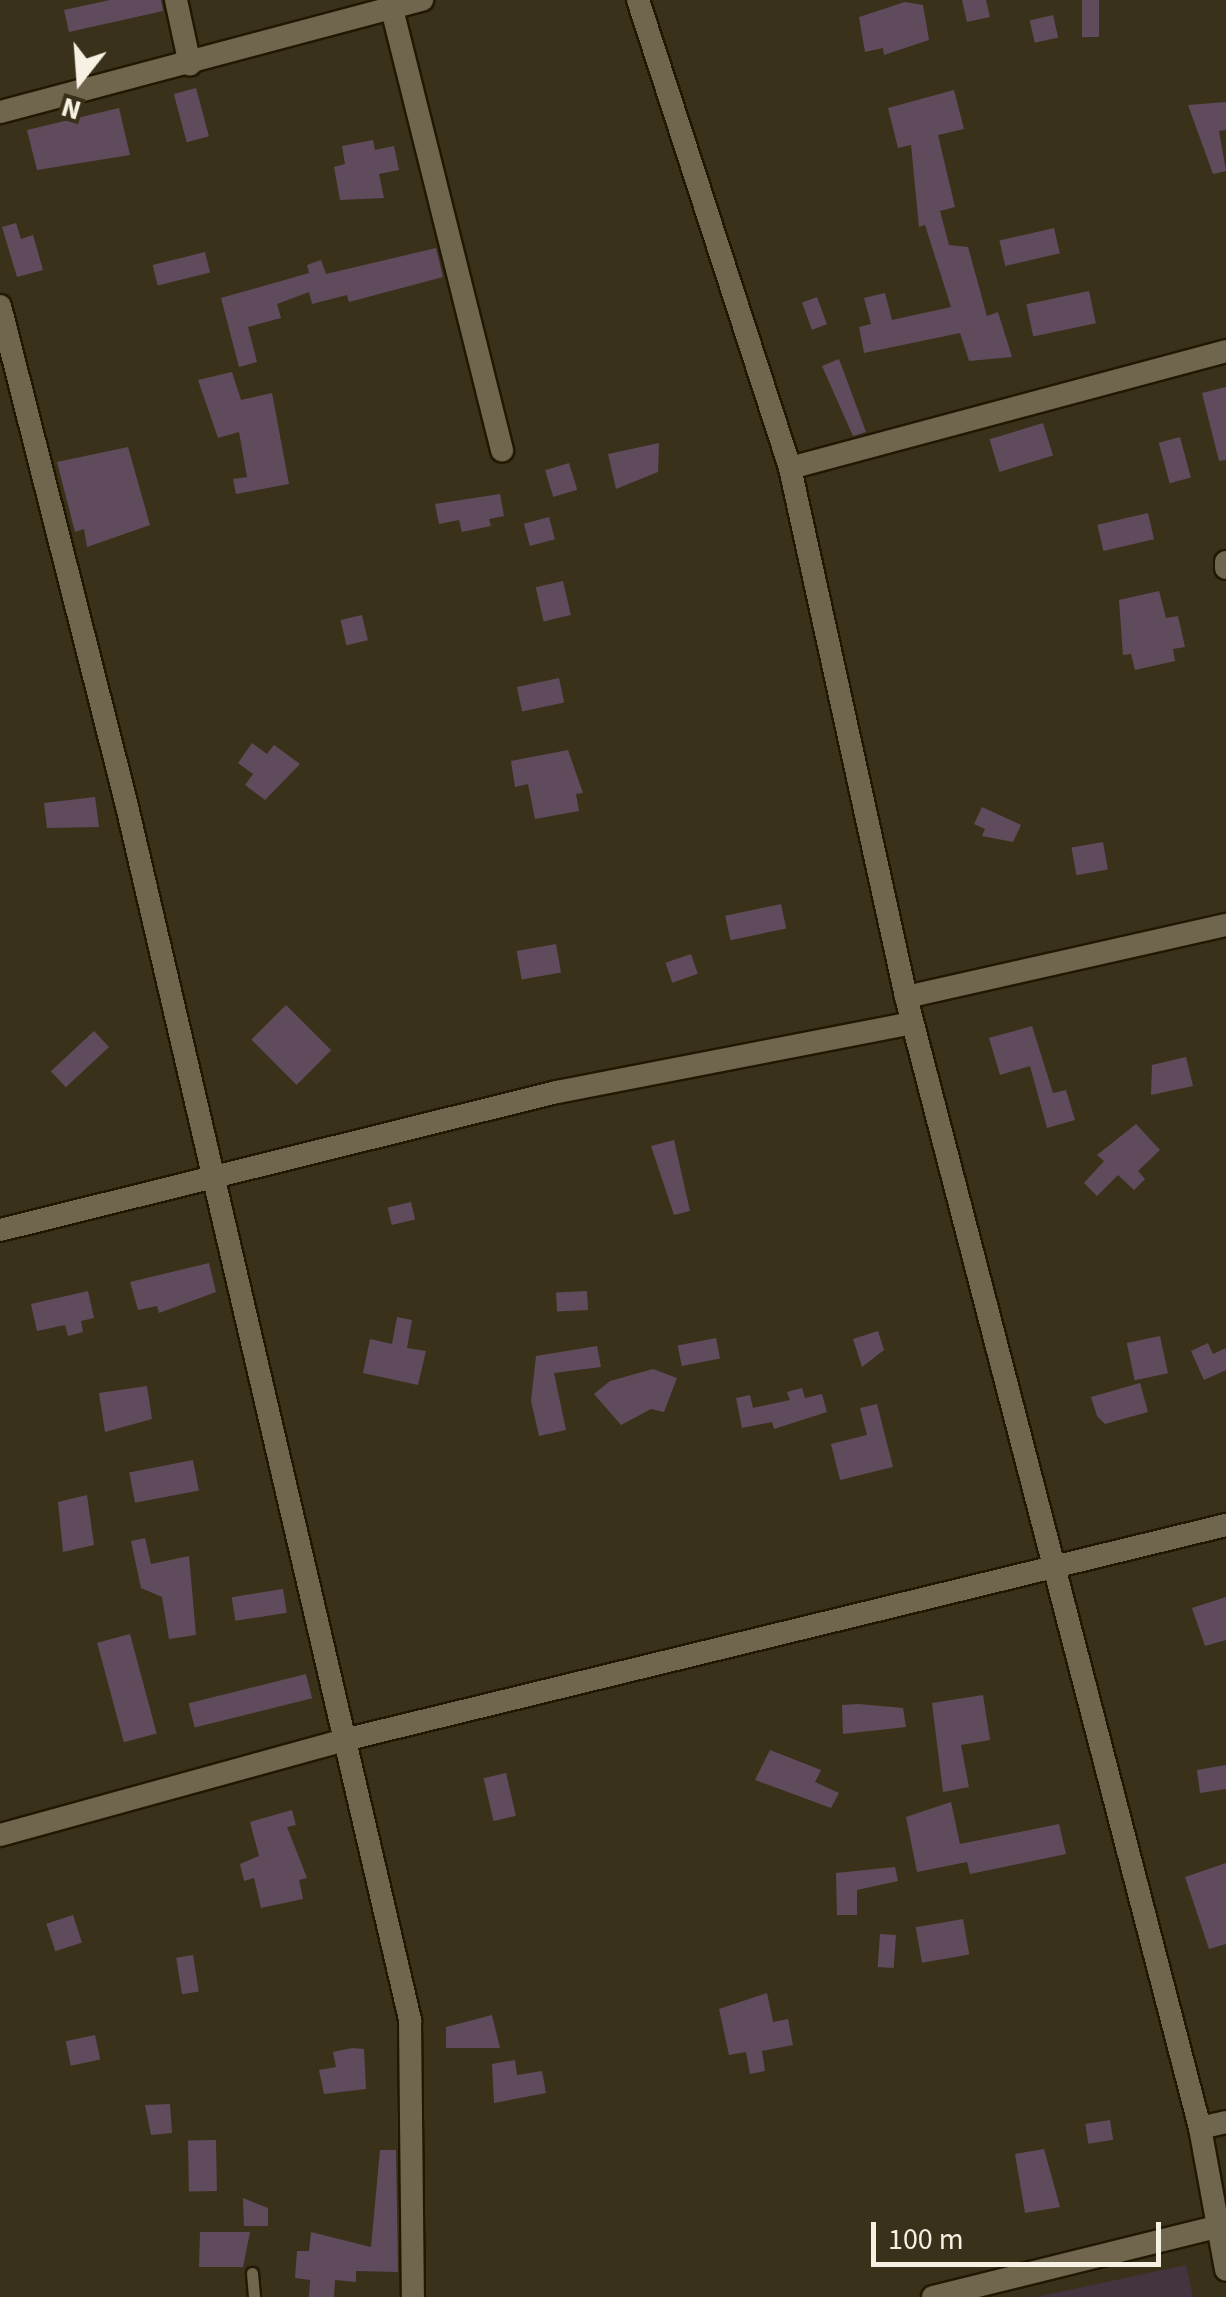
<!DOCTYPE html>
<html>
<head>
<meta charset="utf-8">
<style>
	body { margin:0 }
	#map { position:relative; width:1226px; height:2297px; overflow:hidden; background:#3a311a; font-family:"Source Sans 3",sans-serif }
	div>[style] { position:absolute }
	.education>* { inset:0; background:#433440 }
	.building>* { inset:0; background:#604b5d; transform-origin:0 0 }
	.roads { filter:drop-shadow(2px 0 #211803) drop-shadow(-2px 0 #211803) drop-shadow(0 2px #211803) drop-shadow(0 -2px #211803) }
	.service>* { height:11px; margin:-5.5px; padding:0 5.5px; transform-origin:5.5px; border-radius:5.5px; background:#70664e }
	.minor>* { height:22px; margin:-11px; padding:0 11px; transform-origin:11px; border-radius:11px; background:#70664e }
	span { translate:-50% -50%; white-space:nowrap; text-align:center; line-height:1.15; -webkit-text-stroke:8px #3a311a; paint-order:stroke }
	.north { position:absolute; left:30px; top:30px; width:100px; height:100px; -webkit-text-stroke:8px #3a311a; paint-order:stroke; rotate:197deg; font-size:28px; font-weight:700; line-height:40px; text-align:center; color:#f6f1e3 }
	.north::after { content:''; display:block; margin:auto; width:35px; height:45px; background:#f6f1e3; clip-path:polygon(50% 0,100% 100%,50% 72%,0 100%) }
	.scale { position:absolute; left:871px; top:2222px; width:290px; height:45px; box-sizing:border-box; border:5px solid #f6f1e3; border-top:0; padding-left:12px; font-size:30px; line-height:35px; white-space:nowrap; color:#f6f1e3; -webkit-text-stroke:8px #3a311a; paint-order:stroke }
</style>
</head>
<body>
<div id="map">
	<div class="education">
		<i style="clip-path:polygon(1186px 2265px,1193px 2297px,1036px 2297px)"></i>
	</div>
	<div class="building">
		<i style="clip-path:polygon(110px 0,161px 0,163px 11px,69px 32px,64px 10px)"></i>
		<i style="clip-path:polygon(962px 0,986px 0,990px 17px,967px 22px)"></i>
		<i style="left:1082px;top:0;width:17px;height:37px"></i>
		<i style="clip-path:polygon(905px 2px,923px 5px,929px 40px,884px 55px,883px 48px,865px 52px,859px 17px)"></i>
		<i style="left:1053px;top:15px;width:23px;height:24px;rotate:77deg"></i>
		<i style="left:196px;top:88px;width:50px;height:23px;rotate:75deg"></i>
		<i style="clip-path:polygon(954px 90px,964px 129px,938px 135px,955px 207px,940px 211px,949px 245px,968px 247px,987px 316px,998px 312px,1012px 357px,969px 361px,960px 333px,864px 353px,859px 327px,871px 324px,864px 298px,885px 293px,892px 320px,951px 307px,925px 225px,919px 227px,911px 145px,898px 148px,888px 108px)"></i>
		<i style="clip-path:polygon(1226px 102px,1226px 130px,1219px 131px,1226px 171px,1213px 174px,1188px 105px)"></i>
		<i style="clip-path:polygon(119px 108px,130px 155px,37px 170px,27px 130px)"></i>
		<i style="clip-path:polygon(373px 140px,375px 150px,394px 146px,399px 170px,379px 174px,384px 198px,340px 200px,334px 167px,345px 164px,342px 146px)"></i>
		<i style="clip-path:polygon(16px 223px,21px 239px,33px 235px,43px 270px,17px 277px,2px 227px)"></i>
		<i style="left:1054px;top:228px;width:26px;height:56px;rotate:77deg"></i>
		<i style="clip-path:polygon(436px 248px,443px 277px,349px 302px,347px 295px,312px 304px,309px 292px,277px 304px,281px 318px,248px 327px,257px 362px,239px 367px,221px 298px,309px 273px,307px 265px,321px 260px,326px 274px)"></i>
		<i style="left:205px;top:252px;width:21px;height:54px;rotate:76deg"></i>
		<i style="left:1089px;top:291px;width:33px;height:64px;rotate:78deg"></i>
		<i style="left:817px;top:297px;width:29px;height:16px;rotate:70deg"></i>
		<i style="clip-path:polygon(839px 359px,866px 432px,853px 436px,822px 366px)"></i>
		<i style="clip-path:polygon(232px 372px,241px 400px,272px 393px,289px 484px,236px 494px,233px 479px,247px 477px,239px 432px,218px 438px,198px 380px)"></i>
		<i style="clip-path:polygon(1226px 387px,1226px 460px,1219px 461px,1202px 393px)"></i>
		<i style="left:1043px;top:423px;width:34px;height:56px;rotate:73deg"></i>
		<i style="left:1180px;top:437px;width:42px;height:22px;rotate:75deg"></i>
		<i style="clip-path:polygon(659px 443px,658px 472px,616px 489px,608px 454px)"></i>
		<i style="clip-path:polygon(128px 447px,150px 525px,87px 547px,84px 529px,75px 532px,57px 462px)"></i>
		<i style="left:569px;top:463px;width:28px;height:25px;rotate:73deg"></i>
		<i style="clip-path:polygon(500px 494px,504px 516px,489px 519px,491px 526px,462px 532px,459px 520px,439px 524px,435px 504px)"></i>
		<i style="left:1148px;top:513px;width:27px;height:52px;rotate:77deg"></i>
		<i style="left:549px;top:517px;width:23px;height:26px;rotate:75deg"></i>
		<i style="left:563px;top:581px;width:35px;height:28px;rotate:77deg"></i>
		<i style="clip-path:polygon(1159px 591px,1166px 618px,1178px 616px,1185px 647px,1173px 649px,1175px 661px,1135px 670px,1131px 654px,1123px 655px,1119px 600px)"></i>
		<i style="left:362px;top:615px;width:26px;height:22px;rotate:77deg"></i>
		<i style="left:559px;top:678px;width:25px;height:43px;rotate:78deg"></i>
		<i style="clip-path:polygon(252px 743px,267px 754px,274px 745px,300px 764px,265px 800px,245px 785px,253px 774px,238px 763px)"></i>
		<i style="clip-path:polygon(568px 750px,583px 793px,576px 794px,579px 811px,535px 819px,528px 784px,515px 787px,511px 761px)"></i>
		<i style="clip-path:polygon(95px 797px,99px 827px,47px 828px,44px 803px)"></i>
		<i style="clip-path:polygon(982px 807px,1021px 825px,1013px 842px,982px 836px,985px 829px,974px 824px)"></i>
		<i style="left:1103px;top:842px;width:28px;height:32px;rotate:80deg"></i>
		<i style="left:781px;top:904px;width:25px;height:57px;rotate:78deg"></i>
		<i style="left:556px;top:944px;width:29px;height:40px;rotate:80deg"></i>
		<i style="left:691px;top:954px;width:21px;height:27px;rotate:71deg"></i>
		<i style="left:286px;top:1005px;width:64px;height:49px;rotate:45deg"></i>
		<i style="clip-path:polygon(1032px 1026px,1053px 1093px,1066px 1090px,1075px 1120px,1047px 1128px,1030px 1066px,1000px 1075px,989px 1038px)"></i>
		<i style="left:94px;top:1031px;width:22px;height:59px;rotate:47deg"></i>
		<i style="clip-path:polygon(1186px 1057px,1193px 1086px,1151px 1095px,1152px 1065px)"></i>
		<i style="clip-path:polygon(1136px 1124px,1160px 1150px,1138px 1171px,1145px 1179px,1134px 1190px,1118px 1175px,1097px 1196px,1084px 1183px,1104px 1161px,1097px 1155px)"></i>
		<i style="clip-path:polygon(674px 1140px,690px 1211px,674px 1215px,651px 1146px)"></i>
		<i style="left:411px;top:1202px;width:18px;height:24px;rotate:77deg"></i>
		<i style="clip-path:polygon(209px 1263px,216px 1292px,159px 1313px,157px 1306px,138px 1310px,130px 1282px)"></i>
		<i style="clip-path:polygon(88px 1291px,94px 1318px,81px 1321px,83px 1332px,68px 1336px,65px 1325px,37px 1331px,31px 1304px)"></i>
		<i style="left:587px;top:1291px;width:19px;height:31px;rotate:87deg"></i>
		<i style="clip-path:polygon(397px 1317px,412px 1320px,407px 1348px,426px 1351px,418px 1385px,363px 1373px,370px 1339px,392px 1344px)"></i>
		<i style="clip-path:polygon(878px 1331px,884px 1350px,862px 1367px,853px 1339px)"></i>
		<i style="left:1160px;top:1336px;width:38px;height:34px;rotate:78deg"></i>
		<i style="left:716px;top:1338px;width:21px;height:39px;rotate:79deg"></i>
		<i style="clip-path:polygon(1208px 1343px,1213px 1354px,1226px 1348px,1226px 1370px,1204px 1380px,1191px 1351px)"></i>
		<i style="clip-path:polygon(597px 1346px,601px 1367px,554px 1373px,566px 1430px,539px 1436px,531px 1401px,536px 1356px)"></i>
		<i style="clip-path:polygon(653px 1369px,677px 1378px,664px 1412px,651px 1409px,621px 1425px,594px 1394px,610px 1381px)"></i>
		<i style="clip-path:polygon(1140px 1383px,1148px 1412px,1105px 1424px,1097px 1416px,1091px 1397px)"></i>
		<i style="clip-path:polygon(147px 1386px,152px 1419px,105px 1432px,99px 1393px)"></i>
		<i style="clip-path:polygon(802px 1388px,805px 1398px,822px 1394px,827px 1412px,774px 1429px,772px 1422px,742px 1428px,736px 1398px,750px 1395px,753px 1408px,790px 1400px,787px 1392px)"></i>
		<i style="clip-path:polygon(877px 1404px,893px 1467px,840px 1480px,831px 1444px,867px 1435px,860px 1408px)"></i>
		<i style="left:193px;top:1460px;width:31px;height:65px;rotate:79deg"></i>
		<i style="clip-path:polygon(87px 1495px,94px 1545px,63px 1552px,58px 1502px)"></i>
		<i style="clip-path:polygon(145px 1538px,151px 1564px,189px 1556px,196px 1635px,169px 1639px,162px 1597px,141px 1588px,131px 1541px)"></i>
		<i style="left:283px;top:1589px;width:24px;height:52px;rotate:81deg"></i>
		<i style="clip-path:polygon(1226px 1597px,1226px 1640px,1205px 1646px,1192px 1608px)"></i>
		<i style="left:130px;top:1634px;width:103px;height:34px;rotate:75deg"></i>
		<i style="left:306px;top:1674px;width:25px;height:121px;rotate:76deg"></i>
		<i style="clip-path:polygon(983px 1695px,990px 1740px,961px 1745px,969px 1787px,943px 1792px,932px 1703px)"></i>
		<i style="clip-path:polygon(859px 1704px,903px 1708px,906px 1727px,843px 1734px,842px 1705px)"></i>
		<i style="clip-path:polygon(770px 1750px,821px 1770px,815px 1782px,839px 1793px,831px 1808px,755px 1780px)"></i>
		<i style="clip-path:polygon(1226px 1765px,1226px 1789px,1200px 1793px,1197px 1770px)"></i>
		<i style="left:506px;top:1773px;width:44px;height:23px;rotate:77deg"></i>
		<i style="clip-path:polygon(951px 1802px,960px 1844px,1059px 1824px,1066px 1854px,970px 1874px,967px 1862px,917px 1872px,906px 1817px)"></i>
		<i style="clip-path:polygon(292px 1810px,296px 1825px,287px 1827px,307px 1878px,299px 1880px,303px 1899px,261px 1908px,254px 1878px,244px 1881px,240px 1864px,259px 1856px,250px 1822px)"></i>
		<i style="clip-path:polygon(1226px 1863px,1226px 1944px,1209px 1949px,1185px 1877px)"></i>
		<i style="clip-path:polygon(895px 1867px,898px 1881px,857px 1890px,857px 1915px,837px 1915px,836px 1873px)"></i>
		<i style="left:73px;top:1915px;width:29px;height:28px;rotate:72deg"></i>
		<i style="left:963px;top:1919px;width:36px;height:48px;rotate:80deg"></i>
		<i style="left:880px;top:1934px;width:16px;height:33px;rotate:4deg"></i>
		<i style="left:193px;top:1955px;width:37px;height:17px;rotate:81deg"></i>
		<i style="clip-path:polygon(767px 1993px,773px 2022px,788px 2019px,793px 2045px,762px 2051px,765px 2071px,750px 2074px,746px 2052px,729px 2055px,719px 2009px)"></i>
		<i style="clip-path:polygon(492px 2015px,500px 2048px,446px 2048px,446px 2027px)"></i>
		<i style="left:95px;top:2035px;width:25px;height:30px;rotate:78deg"></i>
		<i style="clip-path:polygon(352px 2048px,364px 2049px,366px 2089px,324px 2094px,319px 2070px,336px 2067px,333px 2052px)"></i>
		<i style="clip-path:polygon(515px 2060px,517px 2075px,542px 2071px,546px 2093px,494px 2103px,492px 2064px)"></i>
		<i style="clip-path:polygon(170px 2104px,172px 2133px,151px 2135px,145px 2105px)"></i>
		<i style="left:1110px;top:2120px;width:20px;height:25px;rotate:81deg"></i>
		<i style="left:216px;top:2140px;width:51px;height:28px;rotate:89deg"></i>
		<i style="clip-path:polygon(1044px 2149px,1060px 2207px,1025px 2213px,1015px 2154px)"></i>
		<i style="clip-path:polygon(380px 2150px,396px 2150px,398px 2272px,356px 2271px,356px 2282px,335px 2280px,334px 2297px,309px 2297px,310px 2280px,295px 2278px,297px 2251px,309px 2251px,311px 2232px,371px 2247px)"></i>
		<i style="clip-path:polygon(243px 2198px,268px 2208px,268px 2226px,244px 2226px)"></i>
		<i style="clip-path:polygon(200px 2232px,250px 2232px,243px 2267px,199px 2267px)"></i>
	</div>
	<div class="roads">
		<div class="service">
			<i style="left:252px;top:2273px;width:24px;rotate:85deg"></i>
		</div>
		<div class="minor">
			<i style="left:176px;top:0;width:66px;rotate:77.8deg"></i>
			<i style="left:638px;top:0;width:492px;rotate:72deg"></i>
			<i style="left:790px;top:468px;width:542px;rotate:77.63deg"></i>
			<i style="left:906px;top:997px;width:1169px;rotate:75.43deg"></i>
			<i style="left:1200px;top:2128px;width:144px;rotate:79.6deg"></i>
			<i style="left:392px;top:9px;width:455px;rotate:76deg"></i>
			<i style="left:0;top:112px;width:437px;rotate:-14.9deg"></i>
			<i style="left:0;top:306px;width:512px;rotate:75.75deg"></i>
			<i style="left:126px;top:802px;width:1251px;rotate:76.87deg"></i>
			<i style="left:410px;top:2020px;width:277px;rotate:89.4deg"></i>
			<i style="left:790px;top:468px;width:451px;rotate:-15deg"></i>
			<i style="left:1226px;top:562px;width:6px;rotate:90deg"></i>
			<i style="left:906px;top:997px;width:328px;rotate:-12.7deg"></i>
			<i style="left:0;top:1230px;width:574px;rotate:-13.92deg"></i>
			<i style="left:557px;top:1092px;width:362px;rotate:-11deg"></i>
			<i style="left:0;top:1835px;width:361px;rotate:-15.4deg"></i>
			<i style="left:348px;top:1739px;width:904px;rotate:-13.7deg"></i>
			<i style="left:1200px;top:2128px;width:27px;rotate:-13deg"></i>
			<i style="left:933px;top:2297px;width:292px;rotate:-13.9deg"></i>
		</div>
	</div>
	<div class="north">N</div>
	<div class="scale">100 m</div>
</div>
</body>
</html>
